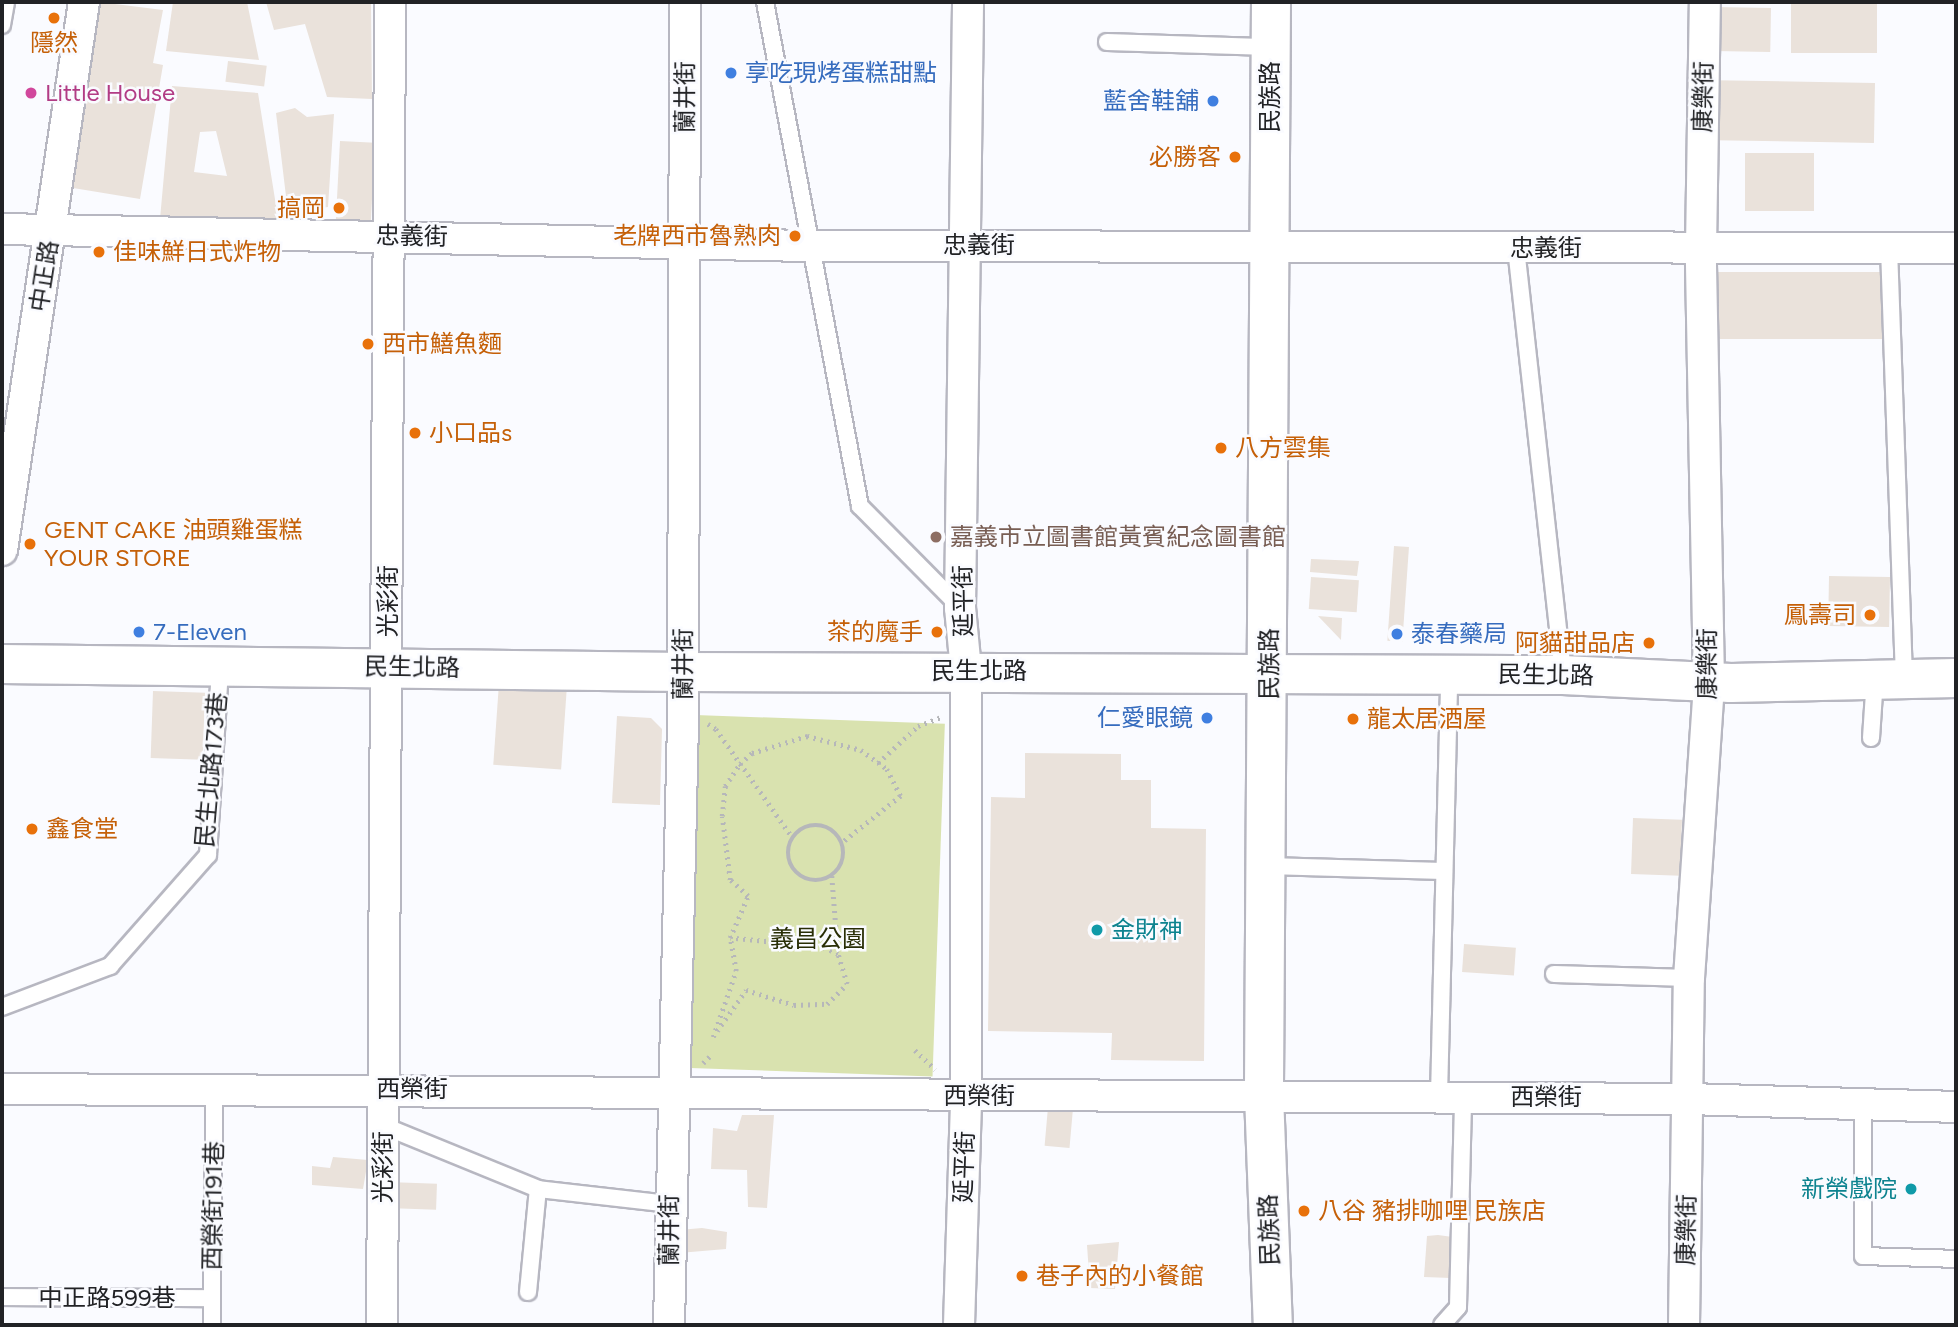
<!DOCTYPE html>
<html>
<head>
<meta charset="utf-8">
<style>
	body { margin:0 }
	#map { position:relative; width:1958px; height:1327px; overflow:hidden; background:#fafbff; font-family:Figtree,"Noto Sans TC",sans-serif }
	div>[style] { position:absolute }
	.green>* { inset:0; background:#d9e2af; transform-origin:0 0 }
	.building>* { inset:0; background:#eae2db; transform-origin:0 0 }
	.path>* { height:4.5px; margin-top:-2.25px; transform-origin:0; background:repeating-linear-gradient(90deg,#b6b7ba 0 2px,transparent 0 7px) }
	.path>.ring { margin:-2.25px; padding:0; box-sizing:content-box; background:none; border:4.5px solid #b6b7ba; border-radius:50% }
	.roads { filter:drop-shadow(2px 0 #b7b7c1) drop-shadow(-2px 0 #b7b7c1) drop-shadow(0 2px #b7b7c1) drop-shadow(0 -2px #b7b7c1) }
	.lane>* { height:16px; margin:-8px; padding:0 8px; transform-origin:8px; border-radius:8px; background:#fff }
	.street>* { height:30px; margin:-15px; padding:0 15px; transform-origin:15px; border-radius:15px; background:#fff }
	.secondary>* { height:38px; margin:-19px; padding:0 19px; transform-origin:19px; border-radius:19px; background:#fff }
	.dots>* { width:19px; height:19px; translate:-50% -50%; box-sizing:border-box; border:4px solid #fafbff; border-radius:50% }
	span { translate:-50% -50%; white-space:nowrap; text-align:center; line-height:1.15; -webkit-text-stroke:5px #fafbff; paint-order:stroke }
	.food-label { font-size:24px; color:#c56008 }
	.right { translate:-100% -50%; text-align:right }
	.left { translate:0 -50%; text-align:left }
	.shop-label { font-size:24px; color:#366cbe }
	.hotel-label { font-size:24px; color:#b23c85 }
	.street-label { font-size:24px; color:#212225 }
	.education-label { font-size:24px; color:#785e54 }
	.culture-label { font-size:24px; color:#0d838f }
	.park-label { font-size:24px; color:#292e06 }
	.frame { position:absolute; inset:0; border:4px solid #212225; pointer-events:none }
</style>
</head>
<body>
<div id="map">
	<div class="green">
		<i style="left:695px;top:715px;width:250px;height:353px;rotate:2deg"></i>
	</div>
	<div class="building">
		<i style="clip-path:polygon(99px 2px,163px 10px,153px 63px,163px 65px,140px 199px,67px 187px)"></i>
		<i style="clip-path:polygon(173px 2px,247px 2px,259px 60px,166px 51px)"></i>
		<i style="clip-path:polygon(266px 2px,371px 2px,372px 99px,327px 97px,305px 24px,274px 30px)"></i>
		<i style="left:1791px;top:2px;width:86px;height:51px"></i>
		<i style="left:1715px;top:7px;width:56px;height:44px;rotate:1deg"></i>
		<i style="left:228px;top:61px;width:39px;height:21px;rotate:7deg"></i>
		<i style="left:1875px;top:83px;width:60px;height:159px;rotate:91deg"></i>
		<i style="clip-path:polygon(evenodd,172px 86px,258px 93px,278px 218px,160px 219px,172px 86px,216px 131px,227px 176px,194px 172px,200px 132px,216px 131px)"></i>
		<i style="clip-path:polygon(295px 108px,307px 117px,334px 114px,328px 207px,288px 213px,276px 113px)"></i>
		<i style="left:340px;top:141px;width:35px;height:84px;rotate:3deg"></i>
		<i style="left:1814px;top:153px;width:58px;height:69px;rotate:90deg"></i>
		<i style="left:1714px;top:272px;width:171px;height:67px"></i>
		<i style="left:1394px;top:546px;width:15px;height:95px;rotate:4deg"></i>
		<i style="clip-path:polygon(1311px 559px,1359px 561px,1357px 576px,1310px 572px)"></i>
		<i style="left:1829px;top:576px;width:61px;height:50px;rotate:1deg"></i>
		<i style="left:1311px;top:577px;width:48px;height:32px;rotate:4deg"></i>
		<i style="clip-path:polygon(1318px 616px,1342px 618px,1341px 640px)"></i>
		<i style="left:499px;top:683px;width:68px;height:82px;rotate:4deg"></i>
		<i style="left:153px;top:691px;width:52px;height:67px;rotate:2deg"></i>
		<i style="clip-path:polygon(617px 716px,651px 718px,662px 729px,660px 805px,612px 803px)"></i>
		<i style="clip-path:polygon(1025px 753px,1121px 754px,1121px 780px,1151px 780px,1151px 828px,1206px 829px,1204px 1061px,1111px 1060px,1112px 1033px,988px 1031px,991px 797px,1025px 798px)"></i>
		<i style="left:1633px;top:818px;width:49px;height:56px;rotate:2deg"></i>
		<i style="left:1464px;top:944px;width:52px;height:28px;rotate:4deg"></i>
		<i style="left:1048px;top:1107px;width:25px;height:39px;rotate:5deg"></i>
		<i style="clip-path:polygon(742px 1115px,774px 1115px,767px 1208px,748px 1207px,747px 1170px,711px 1169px,713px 1128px,737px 1131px)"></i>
		<i style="clip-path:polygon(333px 1157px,368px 1160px,363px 1189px,312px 1185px,312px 1166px,330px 1168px)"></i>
		<i style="left:388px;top:1182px;width:49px;height:26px;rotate:2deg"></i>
		<i style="clip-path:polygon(702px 1228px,727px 1232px,726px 1249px,679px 1253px,679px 1230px)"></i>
		<i style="clip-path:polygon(1438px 1235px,1460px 1238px,1451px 1278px,1424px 1277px,1427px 1236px)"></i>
		<i style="clip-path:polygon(1119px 1242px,1115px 1289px,1090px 1288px,1087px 1245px)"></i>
	</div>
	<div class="path">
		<i style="left:708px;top:724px;width:9px;rotate:32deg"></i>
		<i style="left:716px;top:729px;width:133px;rotate:54.8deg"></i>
		<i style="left:878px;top:763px;width:54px;rotate:-42.8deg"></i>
		<i style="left:918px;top:726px;width:26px;rotate:-21deg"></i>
		<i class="ring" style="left:788px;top:825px;width:51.5px;height:51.5px"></i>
		<i style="left:832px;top:876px;width:77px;rotate:85.5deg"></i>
		<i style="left:717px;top:1031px;width:50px;rotate:-54.7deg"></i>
		<i style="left:746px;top:990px;width:50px;rotate:17.4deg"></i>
		<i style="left:794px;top:1005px;width:33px;rotate:-2deg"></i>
		<i style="left:827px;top:1004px;width:28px;rotate:-45deg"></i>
		<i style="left:847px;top:984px;width:31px;rotate:-107deg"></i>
		<i style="left:838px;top:954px;width:17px;rotate:-156deg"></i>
		<i style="left:822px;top:947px;width:92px;rotate:-174.4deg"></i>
		<i style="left:713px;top:1037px;width:70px;rotate:-70.8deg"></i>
		<i style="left:736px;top:971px;width:34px;rotate:-100deg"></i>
		<i style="left:730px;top:938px;width:46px;rotate:-66.8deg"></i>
		<i style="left:748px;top:896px;width:24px;rotate:-138deg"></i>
		<i style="left:730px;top:880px;width:64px;rotate:-97.1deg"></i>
		<i style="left:722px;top:816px;width:30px;rotate:-84deg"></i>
		<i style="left:725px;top:786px;width:27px;rotate:-56deg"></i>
		<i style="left:740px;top:764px;width:16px;rotate:-43deg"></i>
		<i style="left:752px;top:753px;width:58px;rotate:-17.2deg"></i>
		<i style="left:807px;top:736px;width:56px;rotate:14.5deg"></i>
		<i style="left:861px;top:750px;width:32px;rotate:36deg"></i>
		<i style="left:887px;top:769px;width:30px;rotate:63deg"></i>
		<i style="left:901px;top:796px;width:75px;rotate:141.5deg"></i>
		<i style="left:915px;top:1050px;width:28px;rotate:44deg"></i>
		<i style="left:703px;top:1063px;width:13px;rotate:-45deg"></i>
	</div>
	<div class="roads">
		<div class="lane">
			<i style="left:765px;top:2px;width:513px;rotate:79.33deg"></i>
			<i style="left:860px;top:506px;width:142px;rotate:45.3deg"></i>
			<i style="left:2px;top:25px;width:23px;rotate:-80deg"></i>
			<i style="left:1107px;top:42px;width:163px;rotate:1.8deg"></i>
			<i style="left:1516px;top:248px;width:430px;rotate:83.7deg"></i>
			<i style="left:1889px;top:248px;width:430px;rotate:88deg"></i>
			<i style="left:1871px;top:738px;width:60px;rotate:-86.2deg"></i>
			<i style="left:1267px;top:866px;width:177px;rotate:1.6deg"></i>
			<i style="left:1554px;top:974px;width:135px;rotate:1.7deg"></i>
			<i style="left:2px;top:1007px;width:116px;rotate:-20.8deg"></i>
			<i style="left:110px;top:966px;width:148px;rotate:-48.6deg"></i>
			<i style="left:208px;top:855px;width:188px;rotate:-86.3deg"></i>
			<i style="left:1439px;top:1096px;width:422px;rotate:-88.6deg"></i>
			<i style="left:1863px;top:1104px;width:152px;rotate:90deg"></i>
			<i style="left:1863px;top:1256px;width:93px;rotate:1.8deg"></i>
			<i style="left:384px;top:1126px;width:166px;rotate:22.2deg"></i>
			<i style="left:538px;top:1189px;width:132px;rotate:6.5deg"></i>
			<i style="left:528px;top:1292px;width:103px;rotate:-84.5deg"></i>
			<i style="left:2px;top:1297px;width:210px;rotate:0.3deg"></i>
			<i style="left:212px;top:1325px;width:237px;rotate:-89.5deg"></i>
			<i style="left:1442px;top:1325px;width:24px;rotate:-48deg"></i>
			<i style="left:1458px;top:1307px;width:210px;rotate:-88.6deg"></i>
		</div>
		<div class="street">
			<i style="left:2px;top:229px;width:808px;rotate:1.21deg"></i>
			<i style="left:810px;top:246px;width:1146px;rotate:0.1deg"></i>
			<i style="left:2px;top:550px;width:554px;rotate:-81.49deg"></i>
			<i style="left:2px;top:1089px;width:1686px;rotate:0.34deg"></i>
			<i style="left:1688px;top:1099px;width:268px;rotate:1.7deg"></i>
			<i style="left:382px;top:1325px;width:1323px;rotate:-89.65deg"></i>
			<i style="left:669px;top:1325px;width:605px;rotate:-88.67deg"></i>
			<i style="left:683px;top:720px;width:718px;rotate:-89.84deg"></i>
			<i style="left:959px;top:1325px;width:228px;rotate:-88.2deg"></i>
			<i style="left:966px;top:1097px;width:427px;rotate:-90deg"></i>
			<i style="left:966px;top:670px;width:62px;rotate:-95.5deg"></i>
			<i style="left:960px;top:608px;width:606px;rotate:-89.24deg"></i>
			<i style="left:1684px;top:1325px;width:347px;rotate:-89.2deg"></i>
			<i style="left:1689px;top:978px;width:297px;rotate:-86.1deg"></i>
			<i style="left:1709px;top:682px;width:433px;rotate:-91.1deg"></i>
			<i style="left:1701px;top:249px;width:247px;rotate:-89.1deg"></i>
		</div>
		<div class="secondary">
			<i style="left:1271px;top:2px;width:1093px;rotate:90.37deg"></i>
			<i style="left:1264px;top:1095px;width:230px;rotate:87.8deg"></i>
			<i style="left:2px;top:664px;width:682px;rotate:0.67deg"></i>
			<i style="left:684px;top:672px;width:879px;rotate:0.2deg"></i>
			<i style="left:1563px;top:675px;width:168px;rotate:2.7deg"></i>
			<i style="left:1731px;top:683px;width:225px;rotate:-1.3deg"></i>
		</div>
	</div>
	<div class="dots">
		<i style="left:54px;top:18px;background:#e8710a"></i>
		<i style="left:731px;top:73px;background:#3f7fe0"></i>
		<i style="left:31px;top:93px;background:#d1479c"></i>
		<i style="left:1213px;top:101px;background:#3f7fe0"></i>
		<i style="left:1235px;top:157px;background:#e8710a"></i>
		<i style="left:339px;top:208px;background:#e8710a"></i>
		<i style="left:795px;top:236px;background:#e8710a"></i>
		<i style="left:99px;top:252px;background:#e8710a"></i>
		<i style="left:368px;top:344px;background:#e8710a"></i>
		<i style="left:415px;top:433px;background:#e8710a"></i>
		<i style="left:1221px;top:448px;background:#e8710a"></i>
		<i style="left:936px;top:537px;background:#8d6e63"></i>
		<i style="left:30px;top:544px;background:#e8710a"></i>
		<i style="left:1870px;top:615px;background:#e8710a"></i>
		<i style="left:139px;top:632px;background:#3f7fe0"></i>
		<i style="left:937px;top:632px;background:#e8710a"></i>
		<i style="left:1397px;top:634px;background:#3f7fe0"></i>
		<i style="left:1649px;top:643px;background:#e8710a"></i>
		<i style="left:1207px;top:718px;background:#3f7fe0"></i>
		<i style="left:1353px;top:719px;background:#e8710a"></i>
		<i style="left:32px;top:829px;background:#e8710a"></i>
		<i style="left:1097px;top:930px;background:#0f9aa8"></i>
		<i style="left:1911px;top:1189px;background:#0f9aa8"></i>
		<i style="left:1304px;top:1211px;background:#e8710a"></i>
		<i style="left:1022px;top:1276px;background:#e8710a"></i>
	</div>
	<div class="food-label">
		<span style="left:54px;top:43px">隱然</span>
		<span class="right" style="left:1221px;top:157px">必勝客</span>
		<span class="right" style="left:325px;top:208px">搞岡</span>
		<span class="right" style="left:781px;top:236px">老牌西市魯熟肉</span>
		<span class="left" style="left:113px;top:252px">佳味鮮日式炸物</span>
		<span class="left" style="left:382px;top:344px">西市鱔魚麵</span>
		<span class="left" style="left:429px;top:433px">小口品s</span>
		<span class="left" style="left:1235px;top:448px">八方雲集</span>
		<span class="left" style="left:44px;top:544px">GENT CAKE 油頭雞蛋糕<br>YOUR STORE</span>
		<span class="right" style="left:1856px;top:615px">鳳壽司</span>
		<span class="right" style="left:923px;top:632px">茶的魔手</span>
		<span class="right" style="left:1635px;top:643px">阿貓甜品店</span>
		<span class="left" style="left:1367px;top:719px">龍太居酒屋</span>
		<span class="left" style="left:46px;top:829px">鑫食堂</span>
		<span class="left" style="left:1318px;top:1211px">八谷 豬排咖哩 民族店</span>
		<span class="left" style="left:1036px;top:1276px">巷子內的小餐館</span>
	</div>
	<div class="shop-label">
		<span class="left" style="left:745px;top:73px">享吃現烤蛋糕甜點</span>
		<span class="right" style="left:1199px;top:101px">藍舍鞋舖</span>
		<span class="left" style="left:153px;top:632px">7-Eleven</span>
		<span class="left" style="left:1411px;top:634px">泰春藥局</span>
		<span class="right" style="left:1193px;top:718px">仁愛眼鏡</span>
	</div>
	<div class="hotel-label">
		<span class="left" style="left:45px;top:93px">Little House</span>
	</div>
	<div class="street-label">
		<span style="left:685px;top:97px;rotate:-90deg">蘭井街</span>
		<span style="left:1270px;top:97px;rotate:-90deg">民族路</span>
		<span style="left:1703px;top:97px;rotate:-89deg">康樂街</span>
		<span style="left:412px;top:236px;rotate:1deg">忠義街</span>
		<span style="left:979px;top:245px">忠義街</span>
		<span style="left:1546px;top:248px">忠義街</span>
		<span style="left:44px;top:276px;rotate:-81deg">中正路</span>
		<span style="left:388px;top:601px;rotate:-90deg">光彩街</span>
		<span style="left:963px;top:601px;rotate:-91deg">延平街</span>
		<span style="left:683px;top:664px;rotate:-90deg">蘭井街</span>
		<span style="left:1269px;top:664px;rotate:-90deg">民族路</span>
		<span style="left:1707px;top:664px;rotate:-90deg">康樂街</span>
		<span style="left:412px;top:667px;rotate:1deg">民生北路</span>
		<span style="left:979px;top:671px">民生北路</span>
		<span style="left:1546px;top:675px;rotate:1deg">民生北路</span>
		<span style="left:211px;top:770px;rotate:-85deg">民生北路173巷</span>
		<span style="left:412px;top:1089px">西榮街</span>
		<span style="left:979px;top:1096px">西榮街</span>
		<span style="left:1546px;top:1097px">西榮街</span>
		<span style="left:383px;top:1167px;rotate:-90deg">光彩街</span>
		<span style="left:964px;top:1167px;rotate:-88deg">延平街</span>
		<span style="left:213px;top:1206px;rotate:-89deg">西榮街191巷</span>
		<span style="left:669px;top:1230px;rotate:-90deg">蘭井街</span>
		<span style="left:1269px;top:1230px;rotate:-92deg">民族路</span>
		<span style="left:1686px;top:1230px;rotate:-89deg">康樂街</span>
		<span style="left:107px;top:1298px">中正路599巷</span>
	</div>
	<div class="education-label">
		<span class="left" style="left:950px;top:537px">嘉義市立圖書館黃賓紀念圖書館</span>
	</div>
	<div class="culture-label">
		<span class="left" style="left:1111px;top:930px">金財神</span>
		<span class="right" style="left:1897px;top:1189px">新榮戲院</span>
	</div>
	<div class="park-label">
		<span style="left:818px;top:939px">義昌公園</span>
	</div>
	<div class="frame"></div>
</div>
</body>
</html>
